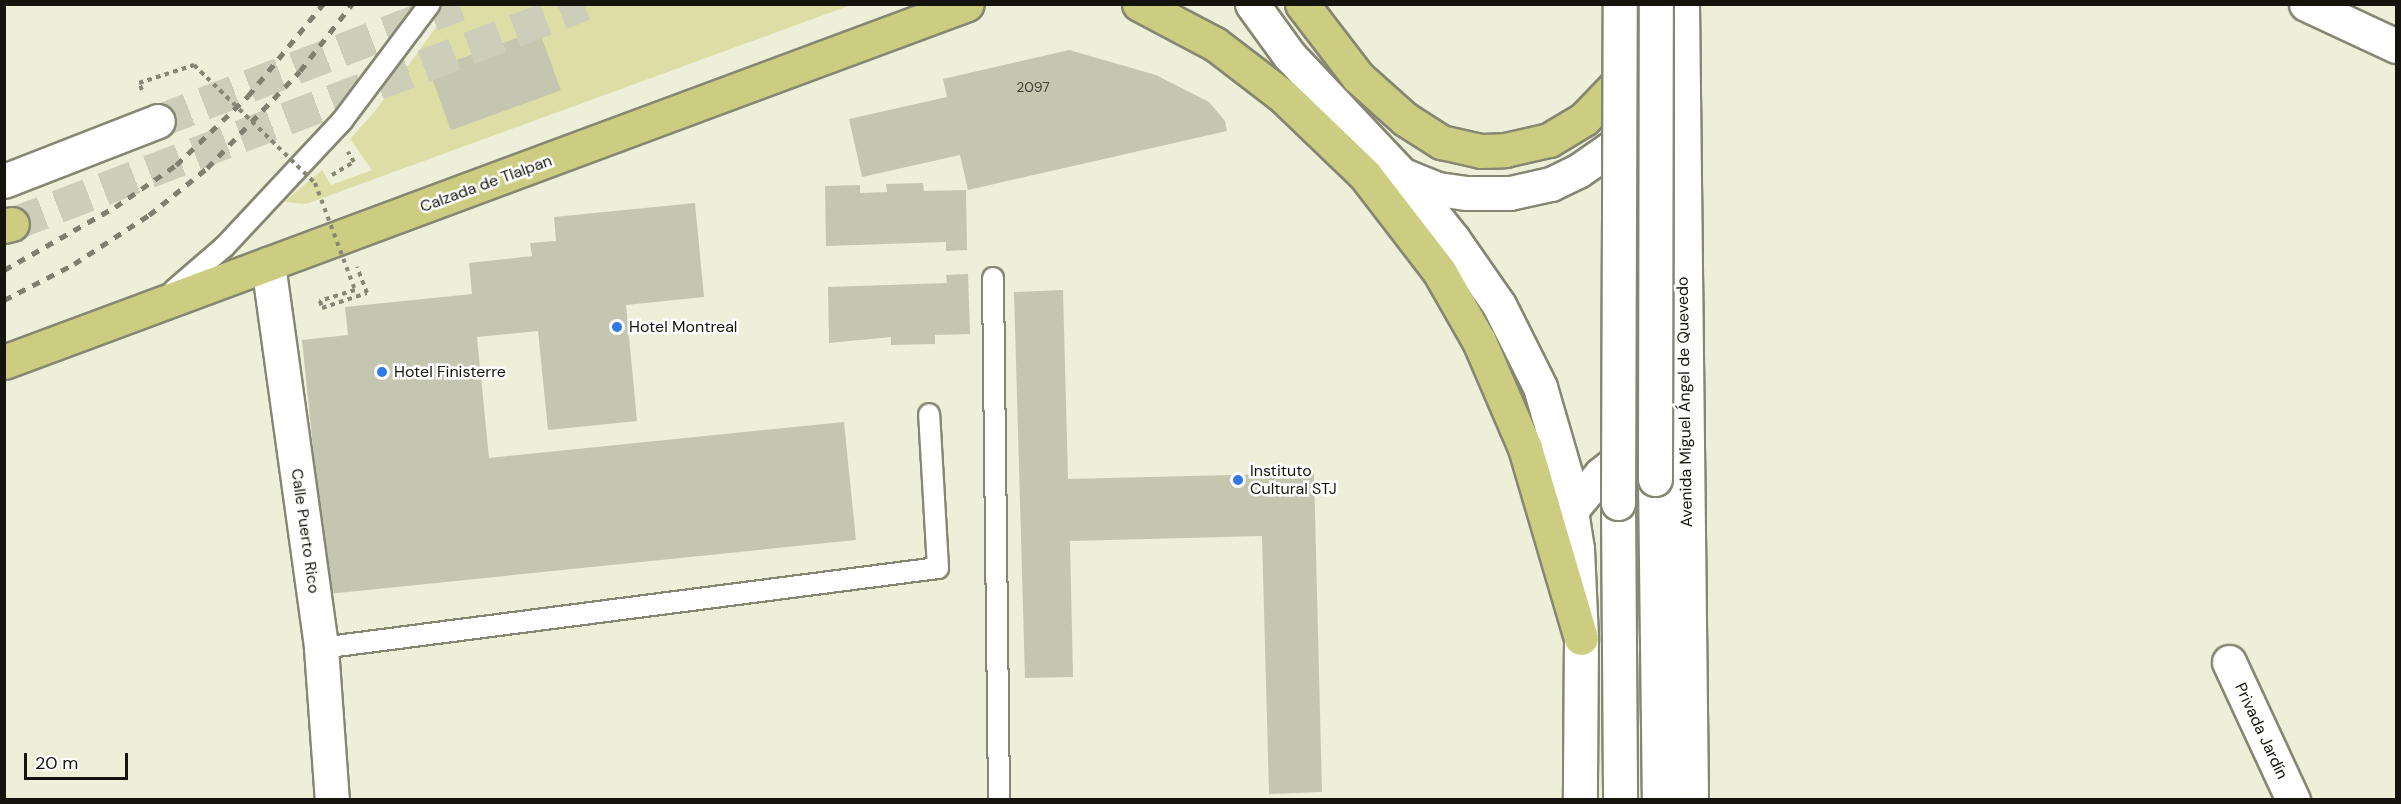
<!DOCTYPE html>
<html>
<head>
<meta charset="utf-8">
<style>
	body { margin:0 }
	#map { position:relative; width:2401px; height:804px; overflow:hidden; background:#eeefd8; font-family:"DM Sans",sans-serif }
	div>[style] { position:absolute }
	.green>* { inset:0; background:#dddda6 }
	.building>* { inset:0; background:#c5c6b0; transform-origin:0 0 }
	.secondary-tunnel>* { height:33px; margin-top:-16.5px; transform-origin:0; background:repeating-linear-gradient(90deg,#cdceb9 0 33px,transparent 0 49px) }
	.highway-tunnel>* { height:33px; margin-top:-16.5px; transform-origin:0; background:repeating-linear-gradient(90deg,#cdceb9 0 33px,transparent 0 49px) }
	.path>* { height:4px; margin-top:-2px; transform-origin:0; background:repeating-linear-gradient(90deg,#868777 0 4.5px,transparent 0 9px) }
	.roads { filter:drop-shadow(2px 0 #868772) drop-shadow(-2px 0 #868772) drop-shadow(0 2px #868772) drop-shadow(0 -2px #868772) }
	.lane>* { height:20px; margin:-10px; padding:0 10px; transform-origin:10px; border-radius:10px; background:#fff }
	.street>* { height:33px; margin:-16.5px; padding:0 16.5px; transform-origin:16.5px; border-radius:16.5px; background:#fff }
	.secondary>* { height:33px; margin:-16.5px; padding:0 16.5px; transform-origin:16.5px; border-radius:16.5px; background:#fff }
	.highway>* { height:33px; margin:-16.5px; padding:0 16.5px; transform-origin:16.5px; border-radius:16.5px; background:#cdcd81 }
	.rail>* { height:4.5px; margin-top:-2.25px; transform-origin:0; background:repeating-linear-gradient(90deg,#7f7f70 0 8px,transparent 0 16px) }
	.path-bridge>* { height:4px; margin-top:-2px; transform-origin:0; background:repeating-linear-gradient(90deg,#868777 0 4.5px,transparent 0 9px) }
	.bridges { filter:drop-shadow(2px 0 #868772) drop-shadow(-2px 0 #868772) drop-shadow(0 2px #868772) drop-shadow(0 -2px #868772) }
	.secondary-bridge>* { height:33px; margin:-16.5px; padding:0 16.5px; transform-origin:16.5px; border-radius:16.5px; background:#fff }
	.dots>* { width:16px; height:16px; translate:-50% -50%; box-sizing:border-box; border:3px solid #fff; border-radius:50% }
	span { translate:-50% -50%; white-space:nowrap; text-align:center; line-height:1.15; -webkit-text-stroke:5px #fff; paint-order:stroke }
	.number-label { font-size:14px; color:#404035 }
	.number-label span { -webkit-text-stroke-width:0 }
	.street-label { font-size:16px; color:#14140c }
	.poi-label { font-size:16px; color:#14140c }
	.left { translate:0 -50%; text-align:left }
	.frame { position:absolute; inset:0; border:6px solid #14140c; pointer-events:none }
	.scale { position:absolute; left:24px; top:753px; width:104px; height:27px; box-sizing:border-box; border:3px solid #14140c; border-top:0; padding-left:8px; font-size:18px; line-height:21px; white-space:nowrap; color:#14140c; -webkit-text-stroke:4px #fff; paint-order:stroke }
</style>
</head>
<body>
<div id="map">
	<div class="green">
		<i style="clip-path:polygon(452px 5px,851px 5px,306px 204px,284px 202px,322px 170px,331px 185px,372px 170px,350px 139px,376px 110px)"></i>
	</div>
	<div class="building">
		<i style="left:539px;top:30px;width:64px;height:117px;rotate:70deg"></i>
		<i style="clip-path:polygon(1069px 50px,1156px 75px,1209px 102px,1225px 121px,1227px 131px,968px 190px,960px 155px,862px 177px,849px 119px,947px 97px,943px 79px)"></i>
		<i style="clip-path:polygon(923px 183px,924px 191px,966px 190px,967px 250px,946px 251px,946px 242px,826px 246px,825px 186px,860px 185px,860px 193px,887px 192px,886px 184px)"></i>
		<i style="clip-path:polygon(695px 203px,704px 297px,626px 305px,637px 421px,548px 430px,538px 331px,477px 337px,489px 458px,844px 422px,856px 540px,328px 594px,302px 340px,348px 335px,345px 307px,472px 294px,469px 263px,532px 256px,530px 243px,556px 241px,554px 217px)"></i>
		<i style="clip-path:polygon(968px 274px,970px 334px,935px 335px,935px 344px,891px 345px,891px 337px,829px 343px,828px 287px,947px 283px,946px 275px)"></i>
		<i style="clip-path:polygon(1063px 290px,1068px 479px,1314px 473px,1322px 792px,1269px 794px,1262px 536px,1070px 541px,1073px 677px,1025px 678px,1014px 292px)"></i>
	</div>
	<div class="secondary-tunnel">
		<i style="left:158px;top:121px;width:323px;rotate:-21.2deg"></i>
	</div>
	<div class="highway-tunnel">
		<i style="left:12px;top:224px;width:613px;rotate:-21.04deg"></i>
	</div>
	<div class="path">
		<i style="left:142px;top:90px;width:8px;rotate:-113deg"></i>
		<i style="left:139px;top:83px;width:58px;rotate:-18.1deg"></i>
		<i style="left:332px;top:175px;width:26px;rotate:-31deg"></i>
		<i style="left:354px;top:162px;width:12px;rotate:-121deg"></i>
		<i style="left:355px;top:290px;width:37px;rotate:163deg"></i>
		<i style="left:320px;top:301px;width:7px;rotate:74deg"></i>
		<i style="left:322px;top:308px;width:47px;rotate:-18.4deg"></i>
		<i style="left:367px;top:293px;width:28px;rotate:-111deg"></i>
	</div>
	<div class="roads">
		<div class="lane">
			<i style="left:993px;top:278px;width:522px;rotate:89.34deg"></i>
			<i style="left:174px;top:290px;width:66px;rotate:-40.7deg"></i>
			<i style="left:224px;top:247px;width:173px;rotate:-46.9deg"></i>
			<i style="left:342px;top:121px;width:146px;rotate:-53.1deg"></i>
			<i style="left:321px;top:648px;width:622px;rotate:-7.39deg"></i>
			<i style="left:938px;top:568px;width:154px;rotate:-93.3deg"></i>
		</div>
		<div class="street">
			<i style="left:268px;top:264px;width:388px;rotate:82.1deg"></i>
			<i style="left:321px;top:648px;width:152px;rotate:85.9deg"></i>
			<i style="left:2229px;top:662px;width:152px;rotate:65.1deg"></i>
		</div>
		<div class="secondary">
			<i style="left:1252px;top:4px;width:63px;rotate:54deg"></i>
			<i style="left:1289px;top:55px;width:165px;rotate:46.7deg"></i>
			<i style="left:1402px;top:175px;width:82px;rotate:51.4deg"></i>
			<i style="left:1453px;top:239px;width:80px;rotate:55.1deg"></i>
			<i style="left:1499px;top:305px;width:92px;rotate:63.4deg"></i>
			<i style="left:1540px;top:387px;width:90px;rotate:73.8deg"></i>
			<i style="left:1565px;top:473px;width:77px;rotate:81deg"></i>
			<i style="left:1577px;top:549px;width:89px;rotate:87.4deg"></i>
			<i style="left:1581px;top:638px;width:162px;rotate:90.4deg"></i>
			<i style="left:1682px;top:4px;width:796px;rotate:89.35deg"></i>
			<i style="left:2306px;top:4px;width:99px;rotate:25deg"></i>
			<i style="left:1403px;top:175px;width:38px;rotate:22deg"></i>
			<i style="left:1438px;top:189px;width:29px;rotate:8deg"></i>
			<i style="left:1467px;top:193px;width:43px"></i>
			<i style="left:1510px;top:193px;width:42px;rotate:-12.4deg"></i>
			<i style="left:1551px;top:184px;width:30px;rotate:-26deg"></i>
			<i style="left:1578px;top:171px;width:44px;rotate:-34.8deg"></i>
			<i style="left:1614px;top:146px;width:30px;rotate:-44deg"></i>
			<i style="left:1636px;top:125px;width:52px;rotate:-57.5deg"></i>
			<i style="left:4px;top:181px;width:165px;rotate:-21.3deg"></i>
			<i style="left:1655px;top:479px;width:321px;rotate:89.3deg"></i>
			<i style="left:1618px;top:503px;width:297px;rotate:89.6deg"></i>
			<i style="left:1572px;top:509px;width:45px;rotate:-50.4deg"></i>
			<i style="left:1601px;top:474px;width:34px;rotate:-38deg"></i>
			<i style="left:1628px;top:453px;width:20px;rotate:-15deg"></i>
			<i style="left:1647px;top:448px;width:24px;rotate:12deg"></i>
			<i style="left:1670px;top:453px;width:13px;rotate:39deg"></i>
		</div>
		<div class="highway">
			<i style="left:1139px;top:4px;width:86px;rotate:27.8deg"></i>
			<i style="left:1215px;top:44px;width:87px;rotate:37.5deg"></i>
			<i style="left:1284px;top:97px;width:112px;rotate:43.9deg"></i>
			<i style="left:1365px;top:175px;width:121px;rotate:52.4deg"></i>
			<i style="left:1439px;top:271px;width:81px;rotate:60.3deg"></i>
			<i style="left:1479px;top:341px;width:116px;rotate:66.7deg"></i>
			<i style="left:1525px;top:448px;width:198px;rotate:73.6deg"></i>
			<i style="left:1302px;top:4px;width:92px;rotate:52.5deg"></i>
			<i style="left:1358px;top:77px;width:63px;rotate:41.8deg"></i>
			<i style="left:1405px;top:119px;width:43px;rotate:32.6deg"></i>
			<i style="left:1441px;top:142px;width:41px;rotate:12.7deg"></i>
			<i style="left:1481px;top:151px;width:24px;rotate:-2deg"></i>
			<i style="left:1505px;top:150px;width:45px;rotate:-12.8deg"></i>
			<i style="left:1549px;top:140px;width:41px;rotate:-31deg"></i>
			<i style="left:1584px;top:119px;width:66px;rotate:-46.2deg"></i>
			<i style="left:1630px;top:71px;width:64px;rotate:-67deg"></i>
			<i style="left:4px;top:226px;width:8px;rotate:-14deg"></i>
			<i style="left:4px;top:362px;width:1027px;rotate:-20.39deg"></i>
		</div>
	</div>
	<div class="rail">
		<i style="left:4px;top:270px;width:128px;rotate:-29.6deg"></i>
		<i style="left:115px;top:207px;width:74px;rotate:-34.5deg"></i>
		<i style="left:176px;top:165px;width:100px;rotate:-43.8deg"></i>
		<i style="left:248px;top:96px;width:119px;rotate:-50.8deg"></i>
		<i style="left:4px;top:300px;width:79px;rotate:-27.2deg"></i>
		<i style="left:74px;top:264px;width:90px;rotate:-33.2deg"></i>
		<i style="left:149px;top:215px;width:75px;rotate:-39deg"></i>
		<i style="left:207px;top:168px;width:134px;rotate:-46.2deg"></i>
		<i style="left:300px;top:71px;width:85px;rotate:-52.2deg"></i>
	</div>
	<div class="path-bridge">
		<i style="left:194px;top:65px;width:169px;rotate:44.3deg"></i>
		<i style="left:315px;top:183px;width:114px;rotate:69.5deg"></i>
	</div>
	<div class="bridges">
		<div class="secondary-bridge">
			<i style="left:1655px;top:479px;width:475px;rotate:-89.9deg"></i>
			<i style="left:1618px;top:503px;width:499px;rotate:-89.8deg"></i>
		</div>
	</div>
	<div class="dots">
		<i style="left:617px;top:327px;background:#2e79e6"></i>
		<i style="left:382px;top:372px;background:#2e79e6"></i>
		<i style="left:1238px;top:480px;background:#2e79e6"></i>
	</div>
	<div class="number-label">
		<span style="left:1033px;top:87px">2097</span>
	</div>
	<div class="street-label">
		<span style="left:486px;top:184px;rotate:-20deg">Calzada de Tlalpan</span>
		<span style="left:1685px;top:402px;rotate:-91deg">Avenida Miguel Ángel de Quevedo</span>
		<span style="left:305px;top:531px;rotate:82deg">Calle Puerto Rico</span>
		<span style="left:2261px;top:731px;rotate:65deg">Privada Jardín</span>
	</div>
	<div class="poi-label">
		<span class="left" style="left:629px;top:327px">Hotel Montreal</span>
		<span class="left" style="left:394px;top:372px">Hotel Finisterre</span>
		<span class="left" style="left:1250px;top:480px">Instituto<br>Cultural STJ</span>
	</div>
	<div class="frame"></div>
	<div class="scale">20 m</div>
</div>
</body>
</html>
